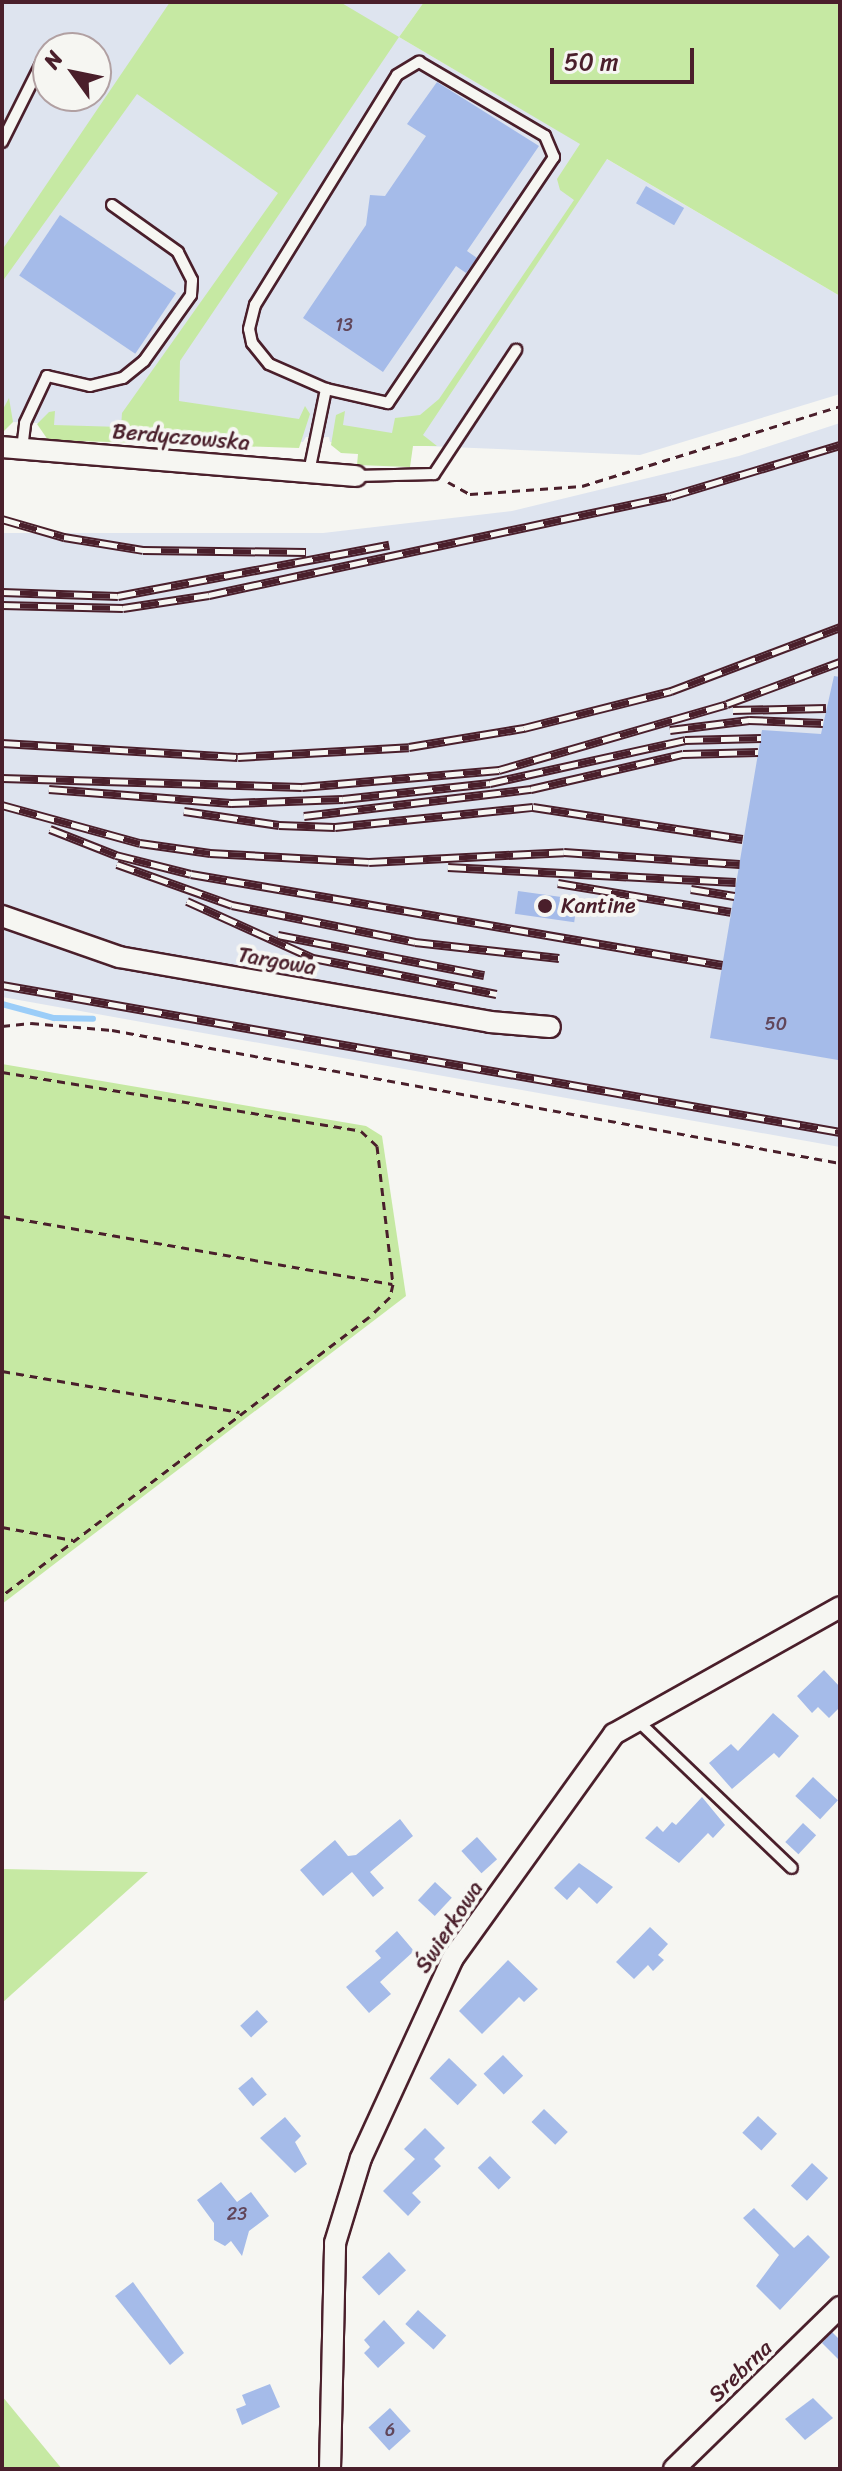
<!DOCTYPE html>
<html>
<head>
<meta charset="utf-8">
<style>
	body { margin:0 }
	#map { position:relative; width:842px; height:2471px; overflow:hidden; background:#f6f6f2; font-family:Sriracha,sans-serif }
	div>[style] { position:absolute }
	.built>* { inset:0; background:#dee4ef }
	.green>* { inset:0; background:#c6e9a3 }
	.stream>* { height:6px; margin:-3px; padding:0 3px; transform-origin:3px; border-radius:3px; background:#9bcdf8 }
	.building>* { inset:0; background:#a5bbe9; transform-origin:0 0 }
	.path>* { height:3px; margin-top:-1.5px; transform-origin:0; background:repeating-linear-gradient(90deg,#4a1f2b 0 8px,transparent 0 14px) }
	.roads { filter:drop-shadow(2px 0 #4a1f2b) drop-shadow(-2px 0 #4a1f2b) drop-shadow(0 2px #4a1f2b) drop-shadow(0 -2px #4a1f2b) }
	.lane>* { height:10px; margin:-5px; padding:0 5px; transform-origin:5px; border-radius:5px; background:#f6f6f2 }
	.street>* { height:20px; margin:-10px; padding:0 10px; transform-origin:10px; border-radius:10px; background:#f6f6f2 }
	.rail>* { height:9px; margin-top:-4.5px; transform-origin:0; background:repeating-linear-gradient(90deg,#f6f6f2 0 18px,#4a1f2b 0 36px); box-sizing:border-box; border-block:2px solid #4a1f2b }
	.dots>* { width:22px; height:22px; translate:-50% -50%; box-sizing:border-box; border:4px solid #f6f6f2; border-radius:50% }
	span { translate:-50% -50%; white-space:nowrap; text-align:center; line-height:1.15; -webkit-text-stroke:8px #f6f6f2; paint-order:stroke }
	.number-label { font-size:18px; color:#61465a }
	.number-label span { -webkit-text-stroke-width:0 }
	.street-label { font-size:22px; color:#4a1f2b }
	.poi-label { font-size:22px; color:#4a1f2b }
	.left { translate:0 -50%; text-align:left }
	.frame { position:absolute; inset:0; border:4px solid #4a1f2b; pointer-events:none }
	.north { position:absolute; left:32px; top:32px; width:80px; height:80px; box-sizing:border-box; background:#f6f6f2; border:2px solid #b1a0a2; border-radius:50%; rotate:303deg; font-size:22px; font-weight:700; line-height:32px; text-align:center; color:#4a1f2b }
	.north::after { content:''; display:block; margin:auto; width:28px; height:36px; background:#4a1f2b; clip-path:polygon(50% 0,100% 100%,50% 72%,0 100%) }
	.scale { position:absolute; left:550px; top:48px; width:144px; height:36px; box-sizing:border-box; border:4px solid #4a1f2b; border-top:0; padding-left:10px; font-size:24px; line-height:28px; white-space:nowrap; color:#4a1f2b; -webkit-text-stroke:6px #f6f6f2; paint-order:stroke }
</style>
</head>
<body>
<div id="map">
	<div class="built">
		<i style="clip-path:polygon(evenodd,2px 2px,424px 2px,399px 37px,840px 296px,840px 394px,640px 455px,330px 442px,329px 437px,306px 437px,303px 442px,123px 434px,38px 423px,12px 422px,2px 427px,2px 2px,48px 48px,96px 48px,96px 96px,48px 96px,48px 48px)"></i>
		<i style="clip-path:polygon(840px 423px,840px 1147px,2px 997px,2px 533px,323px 533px,512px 511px,739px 456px)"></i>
	</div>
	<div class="green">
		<i style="clip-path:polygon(170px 2px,340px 2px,399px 37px,424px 2px,840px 2px,840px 296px,607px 159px,423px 435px,437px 446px,413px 446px,410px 467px,357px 465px,358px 454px,341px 453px,331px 445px,336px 415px,345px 411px,343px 425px,392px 433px,395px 418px,420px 415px,439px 399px,574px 200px,560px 190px,557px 179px,580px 144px,399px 37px,180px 361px,179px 401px,299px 419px,305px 406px,310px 414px,299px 448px,48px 440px,37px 424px,49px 412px,55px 411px,54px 425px,121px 427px,122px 413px,278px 193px,137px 94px,2px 282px,2px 250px)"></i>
		<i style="clip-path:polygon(9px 398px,13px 422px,2px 433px,2px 411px)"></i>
		<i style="clip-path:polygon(2px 1064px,366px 1126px,382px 1136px,406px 1296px,2px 1604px)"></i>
		<i style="clip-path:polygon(2px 1869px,148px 1872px,2px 2003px)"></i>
		<i style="clip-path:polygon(2px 2396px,62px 2469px,2px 2469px)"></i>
	</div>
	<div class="stream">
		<i style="left:2px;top:1004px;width:54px;rotate:15.1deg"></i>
		<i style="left:54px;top:1018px;width:39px;rotate:1deg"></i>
	</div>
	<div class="building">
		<i style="clip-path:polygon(437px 82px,539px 146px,467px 251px,477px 258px,466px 273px,456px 266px,383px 372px,303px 318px,366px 225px,370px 195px,385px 196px,426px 136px,407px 124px)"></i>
		<i style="left:646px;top:186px;width:44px;height:20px;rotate:30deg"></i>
		<i style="left:60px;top:215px;width:140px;height:73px;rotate:34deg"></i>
		<i style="clip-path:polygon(834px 676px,840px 677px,838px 1060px,710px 1038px,762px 730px,821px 734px)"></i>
		<i style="left:518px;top:891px;width:60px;height:23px;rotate:8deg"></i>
		<i style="clip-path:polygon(824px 1670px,840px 1687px,840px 1707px,829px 1718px,818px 1707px,812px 1713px,797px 1696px)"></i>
		<i style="clip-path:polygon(773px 1713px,799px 1736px,779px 1758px,774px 1753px,732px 1789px,709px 1763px,731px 1744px,738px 1751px)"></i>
		<i style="left:813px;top:1777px;width:34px;height:26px;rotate:43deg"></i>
		<i style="clip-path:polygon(702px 1797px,725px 1825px,713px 1838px,708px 1833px,679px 1863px,645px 1838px,657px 1826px,663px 1832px,672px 1822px,676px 1825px)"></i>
		<i style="clip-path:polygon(400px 1819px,413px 1836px,370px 1872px,384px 1888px,373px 1897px,352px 1872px,323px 1896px,300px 1870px,335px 1840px,348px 1856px,356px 1855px)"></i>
		<i style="left:803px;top:1823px;width:18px;height:26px;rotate:43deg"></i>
		<i style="left:477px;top:1837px;width:30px;height:21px;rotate:48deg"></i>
		<i style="clip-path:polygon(579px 1863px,613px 1887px,597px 1904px,579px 1887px,567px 1900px,554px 1888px)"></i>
		<i style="left:435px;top:1882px;width:23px;height:25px;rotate:43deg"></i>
		<i style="clip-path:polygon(650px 1927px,668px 1944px,658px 1955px,664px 1960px,653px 1971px,648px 1965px,634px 1979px,616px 1962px)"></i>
		<i style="clip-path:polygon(397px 1931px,414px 1951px,380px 1982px,391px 1994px,369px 2013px,346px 1987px,381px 1958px,375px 1951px)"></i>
		<i style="clip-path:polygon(508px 1960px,538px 1989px,524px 2002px,519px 1997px,482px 2034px,459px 2011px)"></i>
		<i style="left:257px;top:2010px;width:16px;height:23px;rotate:47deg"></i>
		<i style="left:503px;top:2055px;width:29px;height:27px;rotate:46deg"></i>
		<i style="left:449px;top:2058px;width:39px;height:28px;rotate:44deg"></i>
		<i style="left:252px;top:2077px;width:23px;height:18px;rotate:50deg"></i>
		<i style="left:544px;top:2109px;width:33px;height:18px;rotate:44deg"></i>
		<i style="left:758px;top:2116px;width:26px;height:23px;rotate:43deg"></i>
		<i style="clip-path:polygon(285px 2117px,301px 2136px,295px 2142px,307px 2164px,295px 2173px,260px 2138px)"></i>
		<i style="clip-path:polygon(425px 2128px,445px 2148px,434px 2159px,441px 2166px,412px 2193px,421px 2202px,408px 2216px,383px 2191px,415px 2159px,404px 2149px)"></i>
		<i style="left:490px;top:2156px;width:30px;height:17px;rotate:46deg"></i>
		<i style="left:812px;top:2163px;width:22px;height:31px;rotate:43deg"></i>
		<i style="clip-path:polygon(221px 2182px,237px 2202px,251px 2192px,269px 2216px,249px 2231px,242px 2256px,231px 2241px,225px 2246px,214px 2240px,214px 2223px,197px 2200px)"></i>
		<i style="clip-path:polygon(754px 2208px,794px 2248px,808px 2235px,830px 2257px,780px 2310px,756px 2286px,779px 2255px,743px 2218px)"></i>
		<i style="left:389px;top:2252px;width:25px;height:37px;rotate:47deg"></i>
		<i style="clip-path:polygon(133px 2282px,184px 2353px,170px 2365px,115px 2296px)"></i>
		<i style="left:418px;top:2310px;width:38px;height:19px;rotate:42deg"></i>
		<i style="clip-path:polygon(384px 2320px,405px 2343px,378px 2368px,364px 2353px,370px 2347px,364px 2340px)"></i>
		<i style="clip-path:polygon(832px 2332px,840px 2340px,840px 2361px,822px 2343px)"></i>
		<i style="clip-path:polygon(270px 2384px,280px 2407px,242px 2425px,236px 2409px,246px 2405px,242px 2395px)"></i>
		<i style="clip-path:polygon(813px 2398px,833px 2418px,805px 2440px,785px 2419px)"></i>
		<i style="left:390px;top:2408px;width:31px;height:29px;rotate:48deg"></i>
	</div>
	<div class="path">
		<i style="left:448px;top:482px;width:25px;rotate:29deg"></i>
		<i style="left:470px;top:494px;width:112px;rotate:-4.1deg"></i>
		<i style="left:582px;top:486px;width:270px;rotate:-17.2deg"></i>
		<i style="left:2px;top:1026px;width:29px;rotate:-6deg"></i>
		<i style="left:31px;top:1023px;width:81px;rotate:4.9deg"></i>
		<i style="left:112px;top:1030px;width:740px;rotate:10.35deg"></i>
		<i style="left:2px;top:1072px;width:364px;rotate:9.3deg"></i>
		<i style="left:361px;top:1131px;width:22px;rotate:43deg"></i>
		<i style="left:377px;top:1146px;width:139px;rotate:83.4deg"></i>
		<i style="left:393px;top:1284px;width:13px;rotate:103deg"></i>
		<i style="left:390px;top:1297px;width:29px;rotate:136deg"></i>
		<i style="left:369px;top:1317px;width:461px;rotate:142.8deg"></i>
		<i style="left:2px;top:1216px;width:396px;rotate:9.9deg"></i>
		<i style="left:2px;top:1371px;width:241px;rotate:9.8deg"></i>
		<i style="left:2px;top:1527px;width:72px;rotate:10.4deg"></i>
	</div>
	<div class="roads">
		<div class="lane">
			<i style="left:419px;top:62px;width:146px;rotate:30.4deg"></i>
			<i style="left:545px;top:136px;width:23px;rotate:67deg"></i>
			<i style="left:554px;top:157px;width:297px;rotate:124deg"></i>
			<i style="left:388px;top:403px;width:64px;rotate:-167.3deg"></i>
			<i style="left:326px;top:389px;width:62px;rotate:-156.3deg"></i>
			<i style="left:269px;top:364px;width:27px;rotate:-129deg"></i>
			<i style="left:252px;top:343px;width:14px;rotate:-102deg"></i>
			<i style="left:249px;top:329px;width:25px;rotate:-76deg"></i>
			<i style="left:255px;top:305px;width:270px;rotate:-58.3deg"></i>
			<i style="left:397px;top:75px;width:26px;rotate:-31deg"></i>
			<i style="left:2px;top:142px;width:94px;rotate:-63.4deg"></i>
			<i style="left:22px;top:449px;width:26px;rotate:-83deg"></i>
			<i style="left:25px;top:423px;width:52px;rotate:-64.9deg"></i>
			<i style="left:47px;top:376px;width:44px;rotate:13.1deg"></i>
			<i style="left:90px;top:386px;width:34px;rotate:-14deg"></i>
			<i style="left:123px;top:378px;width:27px;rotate:-39deg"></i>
			<i style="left:144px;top:361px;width:81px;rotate:-54.5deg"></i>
			<i style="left:191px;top:295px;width:15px;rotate:-86deg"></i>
			<i style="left:192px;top:280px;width:31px;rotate:-117deg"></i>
			<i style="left:178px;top:252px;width:81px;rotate:-144.5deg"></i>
			<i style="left:309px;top:472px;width:85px;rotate:-78.4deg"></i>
			<i style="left:356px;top:476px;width:78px;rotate:-1.5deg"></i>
			<i style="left:434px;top:474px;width:149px;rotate:-56.5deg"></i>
			<i style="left:637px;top:1720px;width:214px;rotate:43.7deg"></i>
		</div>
		<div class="street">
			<i style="left:2px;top:447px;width:355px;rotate:4.7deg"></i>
			<i style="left:2px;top:916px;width:124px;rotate:19.3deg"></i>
			<i style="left:119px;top:957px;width:377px;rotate:9.9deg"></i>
			<i style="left:490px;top:1022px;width:60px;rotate:4.8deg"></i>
			<i style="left:330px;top:2469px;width:226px;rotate:-88.7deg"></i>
			<i style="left:335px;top:2243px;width:89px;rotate:-73deg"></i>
			<i style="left:361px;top:2158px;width:220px;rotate:-65.3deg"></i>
			<i style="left:453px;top:1958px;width:276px;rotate:-54.3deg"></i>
			<i style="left:614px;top:1734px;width:259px;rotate:-29.3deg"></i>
			<i style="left:674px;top:2469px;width:232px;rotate:-44.3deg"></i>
		</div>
	</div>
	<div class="rail">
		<i style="left:2px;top:519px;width:65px;rotate:16.2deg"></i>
		<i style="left:64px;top:537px;width:80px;rotate:9.3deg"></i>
		<i style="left:143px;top:550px;width:163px;rotate:0.7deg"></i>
		<i style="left:2px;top:592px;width:116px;rotate:2deg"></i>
		<i style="left:118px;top:596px;width:276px;rotate:-10.7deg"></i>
		<i style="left:2px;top:605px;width:121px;rotate:1.4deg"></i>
		<i style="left:123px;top:608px;width:87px;rotate:-8.6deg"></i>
		<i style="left:209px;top:595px;width:472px;rotate:-12.1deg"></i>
		<i style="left:671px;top:496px;width:177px;rotate:-16.8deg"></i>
		<i style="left:733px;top:710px;width:93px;rotate:-1.2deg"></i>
		<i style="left:670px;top:730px;width:80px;rotate:-7.2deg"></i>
		<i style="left:749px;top:720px;width:74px;rotate:2.3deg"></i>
		<i style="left:2px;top:743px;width:236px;rotate:3.4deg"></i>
		<i style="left:238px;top:757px;width:171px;rotate:-3.3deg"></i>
		<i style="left:409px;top:747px;width:117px;rotate:-9.4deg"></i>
		<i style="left:524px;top:728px;width:152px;rotate:-14.1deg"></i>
		<i style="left:671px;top:691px;width:181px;rotate:-20.7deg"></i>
		<i style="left:2px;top:778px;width:300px;rotate:1.7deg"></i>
		<i style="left:302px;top:787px;width:198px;rotate:-4.9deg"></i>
		<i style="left:499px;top:770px;width:237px;rotate:-16.1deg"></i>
		<i style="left:727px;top:704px;width:121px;rotate:-20.4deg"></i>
		<i style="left:49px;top:789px;width:183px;rotate:4.4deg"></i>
		<i style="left:231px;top:803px;width:112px;rotate:-2deg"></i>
		<i style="left:343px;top:799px;width:148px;rotate:-6.2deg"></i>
		<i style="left:490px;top:783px;width:200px;rotate:-12.4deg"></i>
		<i style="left:685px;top:740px;width:76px;rotate:-1.5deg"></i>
		<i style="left:2px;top:805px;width:143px;rotate:15.4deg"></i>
		<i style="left:140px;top:843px;width:71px;rotate:8.1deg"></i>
		<i style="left:210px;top:853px;width:159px;rotate:3.2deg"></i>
		<i style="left:369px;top:862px;width:195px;rotate:-2.9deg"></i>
		<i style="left:564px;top:852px;width:176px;rotate:3.9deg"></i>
		<i style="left:184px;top:811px;width:96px;rotate:8.4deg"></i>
		<i style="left:279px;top:825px;width:56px;rotate:2deg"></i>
		<i style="left:335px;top:827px;width:199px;rotate:-5.8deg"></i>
		<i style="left:533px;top:807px;width:212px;rotate:8.7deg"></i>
		<i style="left:304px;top:816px;width:229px;rotate:-6.8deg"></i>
		<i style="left:531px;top:789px;width:156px;rotate:-13deg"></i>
		<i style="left:683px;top:754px;width:75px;rotate:-1.5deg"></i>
		<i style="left:50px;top:829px;width:71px;rotate:21.5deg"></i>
		<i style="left:116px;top:855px;width:77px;rotate:14.2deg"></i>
		<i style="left:191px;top:874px;width:539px;rotate:9.72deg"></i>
		<i style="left:117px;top:864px;width:122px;rotate:19.6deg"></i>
		<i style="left:232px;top:905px;width:187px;rotate:11.4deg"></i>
		<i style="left:415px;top:942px;width:145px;rotate:6.3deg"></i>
		<i style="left:448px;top:867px;width:288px;rotate:3deg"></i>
		<i style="left:558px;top:883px;width:175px;rotate:9.5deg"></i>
		<i style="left:691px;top:889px;width:44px;rotate:9.2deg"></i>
		<i style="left:187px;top:901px;width:138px;rotate:24.3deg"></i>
		<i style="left:313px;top:958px;width:187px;rotate:11.1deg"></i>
		<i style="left:278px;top:935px;width:210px;rotate:11deg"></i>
		<i style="left:2px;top:985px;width:851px;rotate:9.95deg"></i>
	</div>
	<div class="dots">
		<i style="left:545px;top:906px;background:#4a1f2b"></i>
	</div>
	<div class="number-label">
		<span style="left:344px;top:325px">13</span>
		<span style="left:776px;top:1024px">50</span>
		<span style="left:237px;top:2214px">23</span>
		<span style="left:390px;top:2430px">6</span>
	</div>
	<div class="street-label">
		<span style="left:181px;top:437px;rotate:5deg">Berdyczowska</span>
		<span style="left:277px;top:961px;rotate:10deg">Targowa</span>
		<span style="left:449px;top:1927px;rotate:-57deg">Świerkowa</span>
		<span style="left:740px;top:2371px;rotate:-44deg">Srebrna</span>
	</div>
	<div class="poi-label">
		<span class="left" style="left:561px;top:906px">Kantine</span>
	</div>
	<div class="frame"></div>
	<div class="north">N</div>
	<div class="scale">50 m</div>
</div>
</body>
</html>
